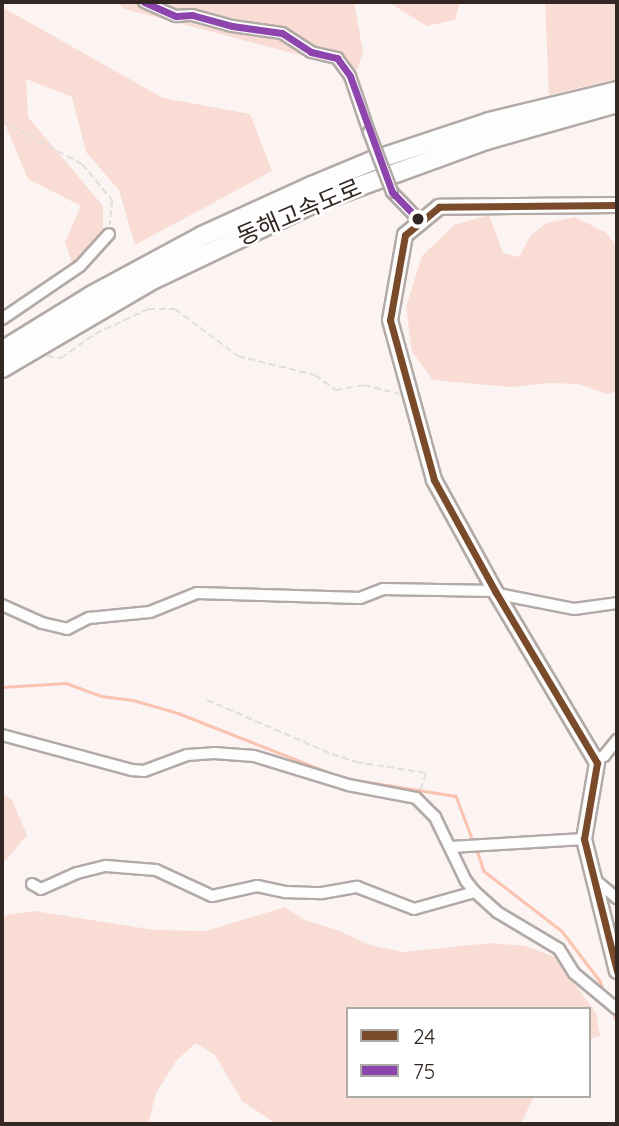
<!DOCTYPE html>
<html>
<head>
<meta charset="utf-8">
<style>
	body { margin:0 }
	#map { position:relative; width:619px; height:1126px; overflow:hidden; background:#fbf4f2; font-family:Quicksand,"Noto Sans KR",sans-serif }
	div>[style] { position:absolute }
	.green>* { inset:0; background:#f9ddd4 }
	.stream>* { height:2.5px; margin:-1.25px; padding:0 1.25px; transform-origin:1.25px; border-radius:1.25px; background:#fcc2b0 }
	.path>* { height:2px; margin-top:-1px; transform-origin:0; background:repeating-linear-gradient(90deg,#e1dedd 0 7px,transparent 0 10.5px) }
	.roads { filter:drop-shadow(2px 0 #b2aaa7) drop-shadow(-2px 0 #b2aaa7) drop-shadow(0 2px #b2aaa7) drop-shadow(0 -2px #b2aaa7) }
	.street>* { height:10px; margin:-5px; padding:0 5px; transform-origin:5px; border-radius:5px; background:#fefdfd }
	.secondary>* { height:14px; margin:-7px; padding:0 7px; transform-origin:7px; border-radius:7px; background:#fefdfd }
	.highway>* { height:18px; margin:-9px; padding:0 9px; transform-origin:9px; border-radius:9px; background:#fefdfd }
	.bridges { filter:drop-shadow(2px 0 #b2aaa7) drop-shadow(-2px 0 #b2aaa7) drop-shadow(0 2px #b2aaa7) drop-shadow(0 -2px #b2aaa7) }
	.street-bridge>* { height:10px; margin:-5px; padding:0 5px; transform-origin:5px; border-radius:5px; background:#fefdfd }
	.bus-1>* { height:7px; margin:-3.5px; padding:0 3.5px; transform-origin:3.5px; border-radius:3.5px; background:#7a4b2a }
	.bus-2>* { height:7px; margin:-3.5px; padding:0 3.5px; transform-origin:3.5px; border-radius:3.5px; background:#8e44ad }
	.dots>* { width:19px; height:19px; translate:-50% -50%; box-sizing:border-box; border:4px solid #fff; border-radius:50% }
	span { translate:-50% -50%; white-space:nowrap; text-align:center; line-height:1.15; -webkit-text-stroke:5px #fff; paint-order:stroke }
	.street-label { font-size:24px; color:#322723 }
	.frame { position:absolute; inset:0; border:4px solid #322723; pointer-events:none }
	.legend { position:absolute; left:346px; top:1007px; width:245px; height:91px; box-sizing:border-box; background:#fff; border:2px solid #ada9a7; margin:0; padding:9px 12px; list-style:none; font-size:21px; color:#322723 }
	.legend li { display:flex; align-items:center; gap:14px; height:35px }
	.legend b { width:35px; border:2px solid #ada9a7 }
</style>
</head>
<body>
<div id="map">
	<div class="green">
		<i style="clip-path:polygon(116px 2px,354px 2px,363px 52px,357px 70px,125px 9px)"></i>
		<i style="clip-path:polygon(388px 2px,460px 2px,455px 20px,427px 26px)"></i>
		<i style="clip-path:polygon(545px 2px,617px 2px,617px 79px,549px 95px)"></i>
		<i style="clip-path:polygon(2px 7px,163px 98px,250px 114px,272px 171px,135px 245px,119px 190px,86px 152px,72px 97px,26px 79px,28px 117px,103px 206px,103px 240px,72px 263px,65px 242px,81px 206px,28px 179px,2px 117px)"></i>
		<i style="clip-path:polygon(489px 215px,503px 253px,519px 257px,531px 235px,547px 223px,575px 217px,605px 232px,617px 246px,617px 392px,606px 394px,579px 384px,549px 383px,511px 387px,433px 380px,412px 352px,406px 307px,422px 256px,454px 225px)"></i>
		<i style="clip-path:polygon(2px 793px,12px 800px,27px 835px,6px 860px,2px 861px)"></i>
		<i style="clip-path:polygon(285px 907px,305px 920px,337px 930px,370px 945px,403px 952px,491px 943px,525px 946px,555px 957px,596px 1013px,600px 1036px,589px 1039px,589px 1009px,348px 1009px,348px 1096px,534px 1096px,521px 1124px,276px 1124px,242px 1101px,215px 1055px,196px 1043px,176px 1061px,156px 1093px,148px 1124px,2px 1124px,2px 919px,7px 915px,35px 911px,154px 930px,206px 931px)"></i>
	</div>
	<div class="stream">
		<i style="left:2px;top:687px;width:64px;rotate:-3.6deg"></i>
		<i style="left:66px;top:683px;width:37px;rotate:20deg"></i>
		<i style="left:101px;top:696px;width:32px;rotate:7deg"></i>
		<i style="left:133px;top:700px;width:47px;rotate:16.1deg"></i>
		<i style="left:178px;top:713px;width:177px;rotate:21.5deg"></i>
		<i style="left:343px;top:778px;width:114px;rotate:9.1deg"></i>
		<i style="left:456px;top:796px;width:48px;rotate:69.3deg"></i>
		<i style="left:476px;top:847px;width:25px;rotate:72deg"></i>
		<i style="left:484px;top:871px;width:98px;rotate:37.6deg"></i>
		<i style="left:562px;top:931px;width:63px;rotate:52.8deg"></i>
		<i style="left:600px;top:981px;width:14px;rotate:69deg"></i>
		<i style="left:612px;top:1009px;width:14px;rotate:69deg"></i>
	</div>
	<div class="path">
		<i style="left:2px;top:121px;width:91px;rotate:28.3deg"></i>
		<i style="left:82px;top:164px;width:47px;rotate:50.2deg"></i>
		<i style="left:112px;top:200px;width:25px;rotate:95deg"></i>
		<i style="left:47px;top:356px;width:14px;rotate:8deg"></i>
		<i style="left:61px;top:358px;width:42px;rotate:-35.2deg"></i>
		<i style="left:95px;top:334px;width:59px;rotate:-25.3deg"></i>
		<i style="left:148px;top:309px;width:27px"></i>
		<i style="left:175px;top:309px;width:79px;rotate:36.7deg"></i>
		<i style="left:238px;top:356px;width:79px;rotate:13.9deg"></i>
		<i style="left:315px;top:375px;width:26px;rotate:36deg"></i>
		<i style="left:336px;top:390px;width:28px;rotate:-10deg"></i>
		<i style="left:364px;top:385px;width:36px;rotate:14deg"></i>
		<i style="left:207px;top:700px;width:136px;rotate:23.4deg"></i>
		<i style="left:332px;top:754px;width:25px;rotate:18deg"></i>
		<i style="left:356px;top:762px;width:71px;rotate:8.9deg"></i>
		<i style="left:426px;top:773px;width:18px;rotate:109deg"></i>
	</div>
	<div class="roads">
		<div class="street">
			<i style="left:144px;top:2px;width:35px;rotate:24deg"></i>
			<i style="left:176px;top:16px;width:16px;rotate:-4deg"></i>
			<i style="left:192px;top:15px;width:41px;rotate:15.4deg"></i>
			<i style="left:232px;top:26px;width:50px;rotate:8deg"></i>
			<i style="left:282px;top:33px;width:35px;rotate:33deg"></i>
			<i style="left:311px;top:52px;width:27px;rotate:13deg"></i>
			<i style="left:337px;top:58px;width:22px;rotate:54deg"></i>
			<i style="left:350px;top:76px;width:59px;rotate:71.3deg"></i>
			<i style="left:392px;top:192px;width:42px;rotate:46deg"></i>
			<i style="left:2px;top:319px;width:94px;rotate:-34.2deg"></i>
			<i style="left:80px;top:266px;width:43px;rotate:-47.8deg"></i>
			<i style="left:498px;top:594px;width:77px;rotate:11.2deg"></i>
			<i style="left:574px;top:609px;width:43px;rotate:-7.9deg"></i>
			<i style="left:2px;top:605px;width:44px;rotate:24.2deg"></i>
			<i style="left:42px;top:623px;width:26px;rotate:13deg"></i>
			<i style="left:67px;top:629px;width:25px;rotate:-27deg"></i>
			<i style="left:89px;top:618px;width:61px;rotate:-5.6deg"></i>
			<i style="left:150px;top:612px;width:51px;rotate:-22deg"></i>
			<i style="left:197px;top:593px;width:163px;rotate:1.8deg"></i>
			<i style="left:360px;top:598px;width:25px;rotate:-21deg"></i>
			<i style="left:383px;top:589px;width:112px;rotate:1deg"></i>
			<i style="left:2px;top:735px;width:135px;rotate:15.1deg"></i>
			<i style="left:132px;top:770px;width:12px;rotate:5deg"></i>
			<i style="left:144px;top:771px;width:46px;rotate:-20.4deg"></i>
			<i style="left:187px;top:755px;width:27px;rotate:-4deg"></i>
			<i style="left:214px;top:753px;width:40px;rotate:4.3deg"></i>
			<i style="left:254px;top:756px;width:98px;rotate:17.1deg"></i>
			<i style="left:348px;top:785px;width:69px;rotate:10.8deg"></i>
			<i style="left:416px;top:798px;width:27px;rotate:45deg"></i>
			<i style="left:435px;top:817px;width:71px;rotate:64.2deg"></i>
			<i style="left:466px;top:881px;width:14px;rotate:51deg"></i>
			<i style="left:475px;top:892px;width:30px;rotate:42deg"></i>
			<i style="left:497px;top:912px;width:72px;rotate:30.8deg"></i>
			<i style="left:559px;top:949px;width:28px;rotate:58deg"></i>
			<i style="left:574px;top:973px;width:56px;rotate:39.9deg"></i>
			<i style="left:595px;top:760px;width:10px;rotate:-24deg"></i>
			<i style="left:604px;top:756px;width:21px;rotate:-51deg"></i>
			<i style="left:451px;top:847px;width:133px;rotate:-3.4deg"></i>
			<i style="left:594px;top:879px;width:30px;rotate:40deg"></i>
			<i style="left:32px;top:884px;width:10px;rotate:29deg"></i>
			<i style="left:41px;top:889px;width:39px;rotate:-24deg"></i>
			<i style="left:77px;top:873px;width:30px;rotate:-14deg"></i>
			<i style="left:106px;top:866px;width:50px;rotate:4.6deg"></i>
			<i style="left:156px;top:870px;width:62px;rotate:24.9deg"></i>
			<i style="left:212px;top:896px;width:46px;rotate:-12.5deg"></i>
			<i style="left:257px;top:886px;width:30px;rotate:12deg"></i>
			<i style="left:286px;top:892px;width:36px;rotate:2deg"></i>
			<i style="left:322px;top:893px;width:36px;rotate:-10deg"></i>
			<i style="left:357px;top:887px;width:61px;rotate:21.1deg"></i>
			<i style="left:414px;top:909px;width:63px;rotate:-15.6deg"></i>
		</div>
		<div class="secondary">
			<i style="left:617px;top:205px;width:178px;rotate:179.4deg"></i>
			<i style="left:439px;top:207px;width:44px;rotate:140.5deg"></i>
			<i style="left:405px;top:235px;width:86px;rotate:100deg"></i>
			<i style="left:390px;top:320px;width:166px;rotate:74.6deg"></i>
			<i style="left:434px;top:480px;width:127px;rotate:61.2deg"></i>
			<i style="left:495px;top:591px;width:200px;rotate:59.3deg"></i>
			<i style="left:597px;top:763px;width:77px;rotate:99.7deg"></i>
			<i style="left:584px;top:839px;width:136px;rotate:76deg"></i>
		</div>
		<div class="highway">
			<i style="left:2px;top:351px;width:105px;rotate:-31.7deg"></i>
			<i style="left:91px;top:296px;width:126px;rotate:-28.4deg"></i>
			<i style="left:202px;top:236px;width:123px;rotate:-24.5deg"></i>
			<i style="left:314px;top:185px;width:63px;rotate:-22.5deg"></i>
			<i style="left:372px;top:161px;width:123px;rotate:-18.4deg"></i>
			<i style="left:489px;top:122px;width:132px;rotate:-13.6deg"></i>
			<i style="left:2px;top:368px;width:176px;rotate:-30.4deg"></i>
			<i style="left:154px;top:279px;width:179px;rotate:-25.4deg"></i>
			<i style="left:316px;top:202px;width:181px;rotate:-20deg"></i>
			<i style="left:486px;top:140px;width:136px;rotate:-15.8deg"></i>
		</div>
	</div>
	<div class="bridges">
		<div class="street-bridge">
			<i style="left:369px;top:132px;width:64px;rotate:69deg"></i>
		</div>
	</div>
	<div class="bus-1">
		<i style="left:617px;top:205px;width:178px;rotate:179.4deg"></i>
		<i style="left:439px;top:207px;width:44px;rotate:140.5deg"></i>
		<i style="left:405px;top:235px;width:86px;rotate:100deg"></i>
		<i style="left:390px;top:320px;width:166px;rotate:74.6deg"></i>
		<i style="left:434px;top:480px;width:127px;rotate:61.2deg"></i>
		<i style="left:495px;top:591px;width:200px;rotate:59.3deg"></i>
		<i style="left:597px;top:763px;width:77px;rotate:99.7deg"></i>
		<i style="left:584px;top:839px;width:136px;rotate:76deg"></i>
	</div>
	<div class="bus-2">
		<i style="left:144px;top:2px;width:35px;rotate:24deg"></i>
		<i style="left:176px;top:16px;width:16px;rotate:-4deg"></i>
		<i style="left:192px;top:15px;width:41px;rotate:15.4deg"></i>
		<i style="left:232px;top:26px;width:50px;rotate:8deg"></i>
		<i style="left:282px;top:33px;width:35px;rotate:33deg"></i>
		<i style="left:311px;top:52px;width:27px;rotate:13deg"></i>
		<i style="left:337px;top:58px;width:22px;rotate:54deg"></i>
		<i style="left:350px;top:76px;width:123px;rotate:70.1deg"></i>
		<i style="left:392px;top:192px;width:42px;rotate:46deg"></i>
	</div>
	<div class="dots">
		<i style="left:418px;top:219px;background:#322723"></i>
	</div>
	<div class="street-label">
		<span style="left:299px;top:212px;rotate:-23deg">동해고속도로</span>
	</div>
	<div class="frame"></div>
	<ul class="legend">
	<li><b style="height:9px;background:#7a4b2a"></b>24</li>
	<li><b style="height:9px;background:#8e44ad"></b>75</li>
	</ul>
</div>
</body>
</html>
